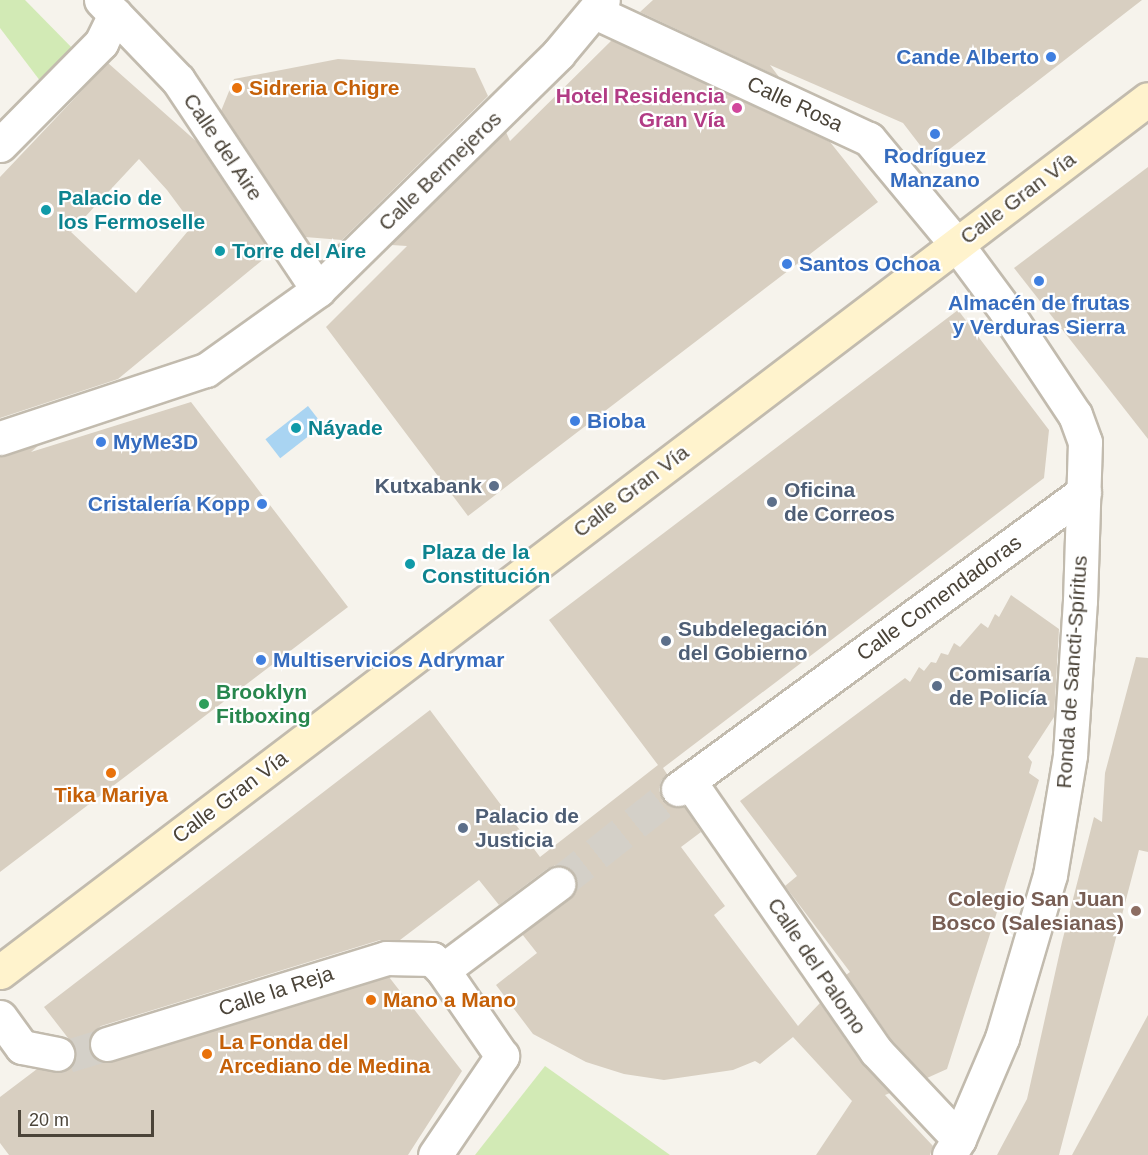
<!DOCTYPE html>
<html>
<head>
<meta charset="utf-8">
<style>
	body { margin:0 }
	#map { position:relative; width:1148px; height:1155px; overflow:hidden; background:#f6f3ec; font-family:Helvetica,sans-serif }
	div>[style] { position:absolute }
	.green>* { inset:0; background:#d2eab5 }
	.water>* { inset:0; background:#a9d4f2; transform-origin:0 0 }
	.building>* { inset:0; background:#d8cfc1 }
	.pedestrian-tunnel>* { height:33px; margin-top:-16.5px; transform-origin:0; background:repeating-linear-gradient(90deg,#d4d0c8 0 33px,transparent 0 49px) }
	.roads { filter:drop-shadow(2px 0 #c2bbae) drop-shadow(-2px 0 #c2bbae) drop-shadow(0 2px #c2bbae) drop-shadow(0 -2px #c2bbae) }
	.pedestrian>* { height:33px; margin:-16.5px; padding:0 16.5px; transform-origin:16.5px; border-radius:16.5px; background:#fff }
	.minor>* { height:33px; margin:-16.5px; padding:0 16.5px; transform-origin:16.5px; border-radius:16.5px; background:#fff }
	.secondary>* { height:33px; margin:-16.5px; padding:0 16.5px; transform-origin:16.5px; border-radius:16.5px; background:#fff3cd }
	.dots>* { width:16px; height:16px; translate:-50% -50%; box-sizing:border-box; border:3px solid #fff; border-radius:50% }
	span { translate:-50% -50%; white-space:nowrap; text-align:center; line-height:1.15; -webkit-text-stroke:4.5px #fff; paint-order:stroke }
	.shop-label { font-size:21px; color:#366cbe; font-weight:700 }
	.right { translate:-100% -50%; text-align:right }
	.left { translate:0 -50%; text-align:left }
	.food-label { font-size:21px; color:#c56008; font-weight:700 }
	.hotel-label { font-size:21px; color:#b23c85; font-weight:700 }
	.street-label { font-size:21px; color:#4b4439 }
	.culture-label { font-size:21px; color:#0d838f; font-weight:700 }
	.service-label { font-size:21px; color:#4e5e75; font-weight:700 }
	.leisure-label { font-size:21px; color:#27864d; font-weight:700 }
	.education-label { font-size:21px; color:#785e54; font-weight:700 }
	.scale { position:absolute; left:18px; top:1110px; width:136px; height:27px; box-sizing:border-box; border:3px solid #4b4439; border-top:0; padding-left:8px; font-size:18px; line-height:21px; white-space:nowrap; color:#4b4439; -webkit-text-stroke:4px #fff; paint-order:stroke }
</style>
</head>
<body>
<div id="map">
	<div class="green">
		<i style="clip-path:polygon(0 0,25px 0,78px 54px,44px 86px,0 28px)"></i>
		<i style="clip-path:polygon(545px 1066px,670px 1155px,475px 1155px)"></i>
	</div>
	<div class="water">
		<i style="left:308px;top:406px;width:24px;height:54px;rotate:52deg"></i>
	</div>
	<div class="building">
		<i style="clip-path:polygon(653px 0,1142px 0,933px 162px,903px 123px,770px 65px,779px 77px,640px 12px)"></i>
		<i style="clip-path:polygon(612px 40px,830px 142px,878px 202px,468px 516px,326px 327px,407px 246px,391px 245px,506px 132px,510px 141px)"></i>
		<i style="clip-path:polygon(338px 59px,475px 68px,488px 96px,342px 240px,305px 237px,221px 111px,234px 79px)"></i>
		<i style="clip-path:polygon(evenodd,108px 63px,197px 142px,271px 253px,118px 379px,0 418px,0 177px,108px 63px,139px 159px,167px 190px,193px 225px,136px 293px,71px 232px,139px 159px)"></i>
		<i style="clip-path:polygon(1148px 167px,1148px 439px,1014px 268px)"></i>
		<i style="clip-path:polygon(958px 310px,1049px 430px,1044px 478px,663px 768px,667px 774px,661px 781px,659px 790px,663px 800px,670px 806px,684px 806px,701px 832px,681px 847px,725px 906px,714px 915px,798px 1026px,820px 1003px,861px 1062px,890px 1093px,885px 1095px,933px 1146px,930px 1155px,816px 1155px,852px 1101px,793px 1037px,760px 1064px,755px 1061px,733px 1070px,664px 1080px,624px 1074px,586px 1062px,533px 1034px,496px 985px,537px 953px,522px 934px,575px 892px,577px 882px,573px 873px,566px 867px,556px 865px,547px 869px,499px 905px,479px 880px,400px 940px,380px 940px,101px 1026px,94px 1031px,89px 1039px,89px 1049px,94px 1057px,102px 1062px,113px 1062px,389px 977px,462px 1071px,408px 1155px,9px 1155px,0 1143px,0 1097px,37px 1069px,62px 1072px,71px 1067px,75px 1058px,75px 1047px,44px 1007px,430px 710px,540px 857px,658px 765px,549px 620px)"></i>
		<i style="clip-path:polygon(191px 402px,348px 607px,0 872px,0 456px,39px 445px,31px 452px)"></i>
		<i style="clip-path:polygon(1011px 595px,1059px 629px,1054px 717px,1028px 757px,1032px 762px,1029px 773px,1039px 780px,947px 1069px,927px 1078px,891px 1039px,846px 975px,850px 972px,785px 886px,797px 876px,740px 801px,905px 678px,910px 682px,919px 667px,924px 671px,931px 662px,936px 663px,941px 653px,948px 655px,954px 643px,960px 647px,981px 623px,988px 628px,995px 614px,999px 617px)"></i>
		<i style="clip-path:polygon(1136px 657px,1148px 658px,1148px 852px,1139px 850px,1059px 1155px,997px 1155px,1027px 1099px,1062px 942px,1094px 817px,1102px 822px,1105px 773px)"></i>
		<i style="clip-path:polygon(1148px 1015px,1148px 1155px,1072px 1155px)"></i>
	</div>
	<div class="pedestrian-tunnel">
		<i style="left:558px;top:884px;width:153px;rotate:-38.4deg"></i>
		<i style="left:57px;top:1054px;width:11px;rotate:10deg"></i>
		<i style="left:68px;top:1056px;width:41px;rotate:-17.1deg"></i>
	</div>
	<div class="roads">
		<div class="pedestrian">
			<i style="left:101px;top:0;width:111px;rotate:46.1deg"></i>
			<i style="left:178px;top:80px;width:252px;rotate:56.3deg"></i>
			<i style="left:0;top:145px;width:144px;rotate:-45.3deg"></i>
			<i style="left:101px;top:43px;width:32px;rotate:-64deg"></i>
			<i style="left:0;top:438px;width:217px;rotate:-18.3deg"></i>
			<i style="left:206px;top:370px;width:138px;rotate:-35.5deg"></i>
			<i style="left:318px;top:290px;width:337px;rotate:-44.5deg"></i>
			<i style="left:689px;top:781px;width:328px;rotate:55.3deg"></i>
			<i style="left:876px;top:1051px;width:121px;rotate:46.7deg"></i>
			<i style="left:678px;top:789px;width:503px;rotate:-36.19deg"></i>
			<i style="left:0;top:1017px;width:37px;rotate:54deg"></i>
			<i style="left:22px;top:1047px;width:36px;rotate:11deg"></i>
			<i style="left:107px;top:1044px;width:292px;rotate:-17.1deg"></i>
			<i style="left:386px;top:958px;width:46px;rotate:1.2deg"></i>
			<i style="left:432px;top:959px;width:16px;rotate:45deg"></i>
			<i style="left:443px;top:970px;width:144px;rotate:-36.8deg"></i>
			<i style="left:435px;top:1155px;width:120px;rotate:-55.9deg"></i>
			<i style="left:502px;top:1056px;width:104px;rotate:-124.5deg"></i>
			<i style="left:949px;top:1155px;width:19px;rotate:-58deg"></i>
			<i style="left:959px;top:1139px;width:110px;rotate:-66.9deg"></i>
			<i style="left:1002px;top:1038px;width:170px;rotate:-73.6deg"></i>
			<i style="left:1050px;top:875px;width:122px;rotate:-80.5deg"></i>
			<i style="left:1070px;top:755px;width:154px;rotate:-86.3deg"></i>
			<i style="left:1080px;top:601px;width:159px;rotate:-88.2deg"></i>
			<i style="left:1085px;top:442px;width:29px;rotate:-110deg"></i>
			<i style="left:1075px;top:415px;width:125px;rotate:-123.6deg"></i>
			<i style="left:1006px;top:311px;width:82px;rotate:-126.6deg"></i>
		</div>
		<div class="minor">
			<i style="left:595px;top:12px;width:302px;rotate:24.9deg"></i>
			<i style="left:869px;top:139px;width:138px;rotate:50.3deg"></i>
			<i style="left:558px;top:54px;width:70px;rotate:-50.2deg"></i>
		</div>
		<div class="secondary">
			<i style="left:0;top:972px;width:1442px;rotate:-37.25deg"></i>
		</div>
	</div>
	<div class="dots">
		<i style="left:1051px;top:57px;background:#3f7fe0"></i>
		<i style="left:237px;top:88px;background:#e8710a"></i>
		<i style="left:737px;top:108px;background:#d1479c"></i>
		<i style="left:935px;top:134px;background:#3f7fe0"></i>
		<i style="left:46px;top:210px;background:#0f9aa8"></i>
		<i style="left:220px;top:251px;background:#0f9aa8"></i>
		<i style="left:787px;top:264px;background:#3f7fe0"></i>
		<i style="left:1039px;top:281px;background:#3f7fe0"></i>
		<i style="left:575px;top:421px;background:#3f7fe0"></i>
		<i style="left:296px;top:428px;background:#0f9aa8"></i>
		<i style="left:101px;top:442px;background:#3f7fe0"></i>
		<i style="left:494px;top:486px;background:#5c6f8a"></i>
		<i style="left:772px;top:502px;background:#5c6f8a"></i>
		<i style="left:262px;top:504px;background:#3f7fe0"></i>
		<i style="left:410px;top:564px;background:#0f9aa8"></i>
		<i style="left:666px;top:641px;background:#5c6f8a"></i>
		<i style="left:261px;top:660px;background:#3f7fe0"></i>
		<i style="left:937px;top:686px;background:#5c6f8a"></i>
		<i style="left:204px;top:704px;background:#2e9e5b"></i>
		<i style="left:111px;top:773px;background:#e8710a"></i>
		<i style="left:463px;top:828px;background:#5c6f8a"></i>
		<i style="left:1136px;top:911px;background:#8d6e63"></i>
		<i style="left:371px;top:1000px;background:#e8710a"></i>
		<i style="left:207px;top:1054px;background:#e8710a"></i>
	</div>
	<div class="shop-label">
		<span class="right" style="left:1039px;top:57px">Cande Alberto</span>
		<span style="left:935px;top:168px">Rodríguez<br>Manzano</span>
		<span class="left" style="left:799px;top:264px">Santos Ochoa</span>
		<span style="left:1039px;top:315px">Almacén de frutas<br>y Verduras Sierra</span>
		<span class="left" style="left:587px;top:421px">Bioba</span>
		<span class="left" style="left:113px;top:442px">MyMe3D</span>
		<span class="right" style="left:250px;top:504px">Cristalería Kopp</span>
		<span class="left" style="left:273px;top:660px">Multiservicios Adrymar</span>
	</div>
	<div class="food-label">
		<span class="left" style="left:249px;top:88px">Sidreria Chigre</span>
		<span style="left:111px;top:795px">Tika Mariya</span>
		<span class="left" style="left:383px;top:1000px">Mano a Mano</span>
		<span class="left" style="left:219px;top:1054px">La Fonda del<br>Arcediano de Medina</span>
	</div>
	<div class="hotel-label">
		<span class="right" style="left:725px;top:108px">Hotel Residencia<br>Gran Vía</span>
	</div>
	<div class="street-label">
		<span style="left:795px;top:104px;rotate:25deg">Calle Rosa</span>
		<span style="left:223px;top:147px;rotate:56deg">Calle del Aire</span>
		<span style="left:440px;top:171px;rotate:-44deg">Calle Bermejeros</span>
		<span style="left:1018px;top:198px;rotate:-37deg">Calle Gran Vía</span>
		<span style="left:631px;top:491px;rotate:-37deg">Calle Gran Vía</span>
		<span style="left:939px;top:598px;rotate:-36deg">Calle Comendadoras</span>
		<span style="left:1072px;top:672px;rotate:-86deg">Ronda de Sancti-Spíritus</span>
		<span style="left:230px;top:797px;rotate:-37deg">Calle Gran Vía</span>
		<span style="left:817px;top:966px;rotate:56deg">Calle del Palomo</span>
		<span style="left:276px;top:991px;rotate:-18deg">Calle la Reja</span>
	</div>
	<div class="culture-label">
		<span class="left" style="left:58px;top:210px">Palacio de<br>los Fermoselle</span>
		<span class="left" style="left:232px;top:251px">Torre del Aire</span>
		<span class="left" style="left:308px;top:428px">Náyade</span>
		<span class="left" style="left:422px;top:564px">Plaza de la<br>Constitución</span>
	</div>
	<div class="service-label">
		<span class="right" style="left:482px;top:486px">Kutxabank</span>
		<span class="left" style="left:784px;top:502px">Oficina<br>de Correos</span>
		<span class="left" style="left:678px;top:641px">Subdelegación<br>del Gobierno</span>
		<span class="left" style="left:949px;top:686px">Comisaría<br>de Policía</span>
		<span class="left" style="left:475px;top:828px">Palacio de<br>Justicia</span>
	</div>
	<div class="leisure-label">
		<span class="left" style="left:216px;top:704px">Brooklyn<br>Fitboxing</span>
	</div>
	<div class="education-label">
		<span class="right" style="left:1124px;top:911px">Colegio San Juan<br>Bosco (Salesianas)</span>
	</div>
	<div class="scale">20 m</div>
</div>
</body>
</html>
